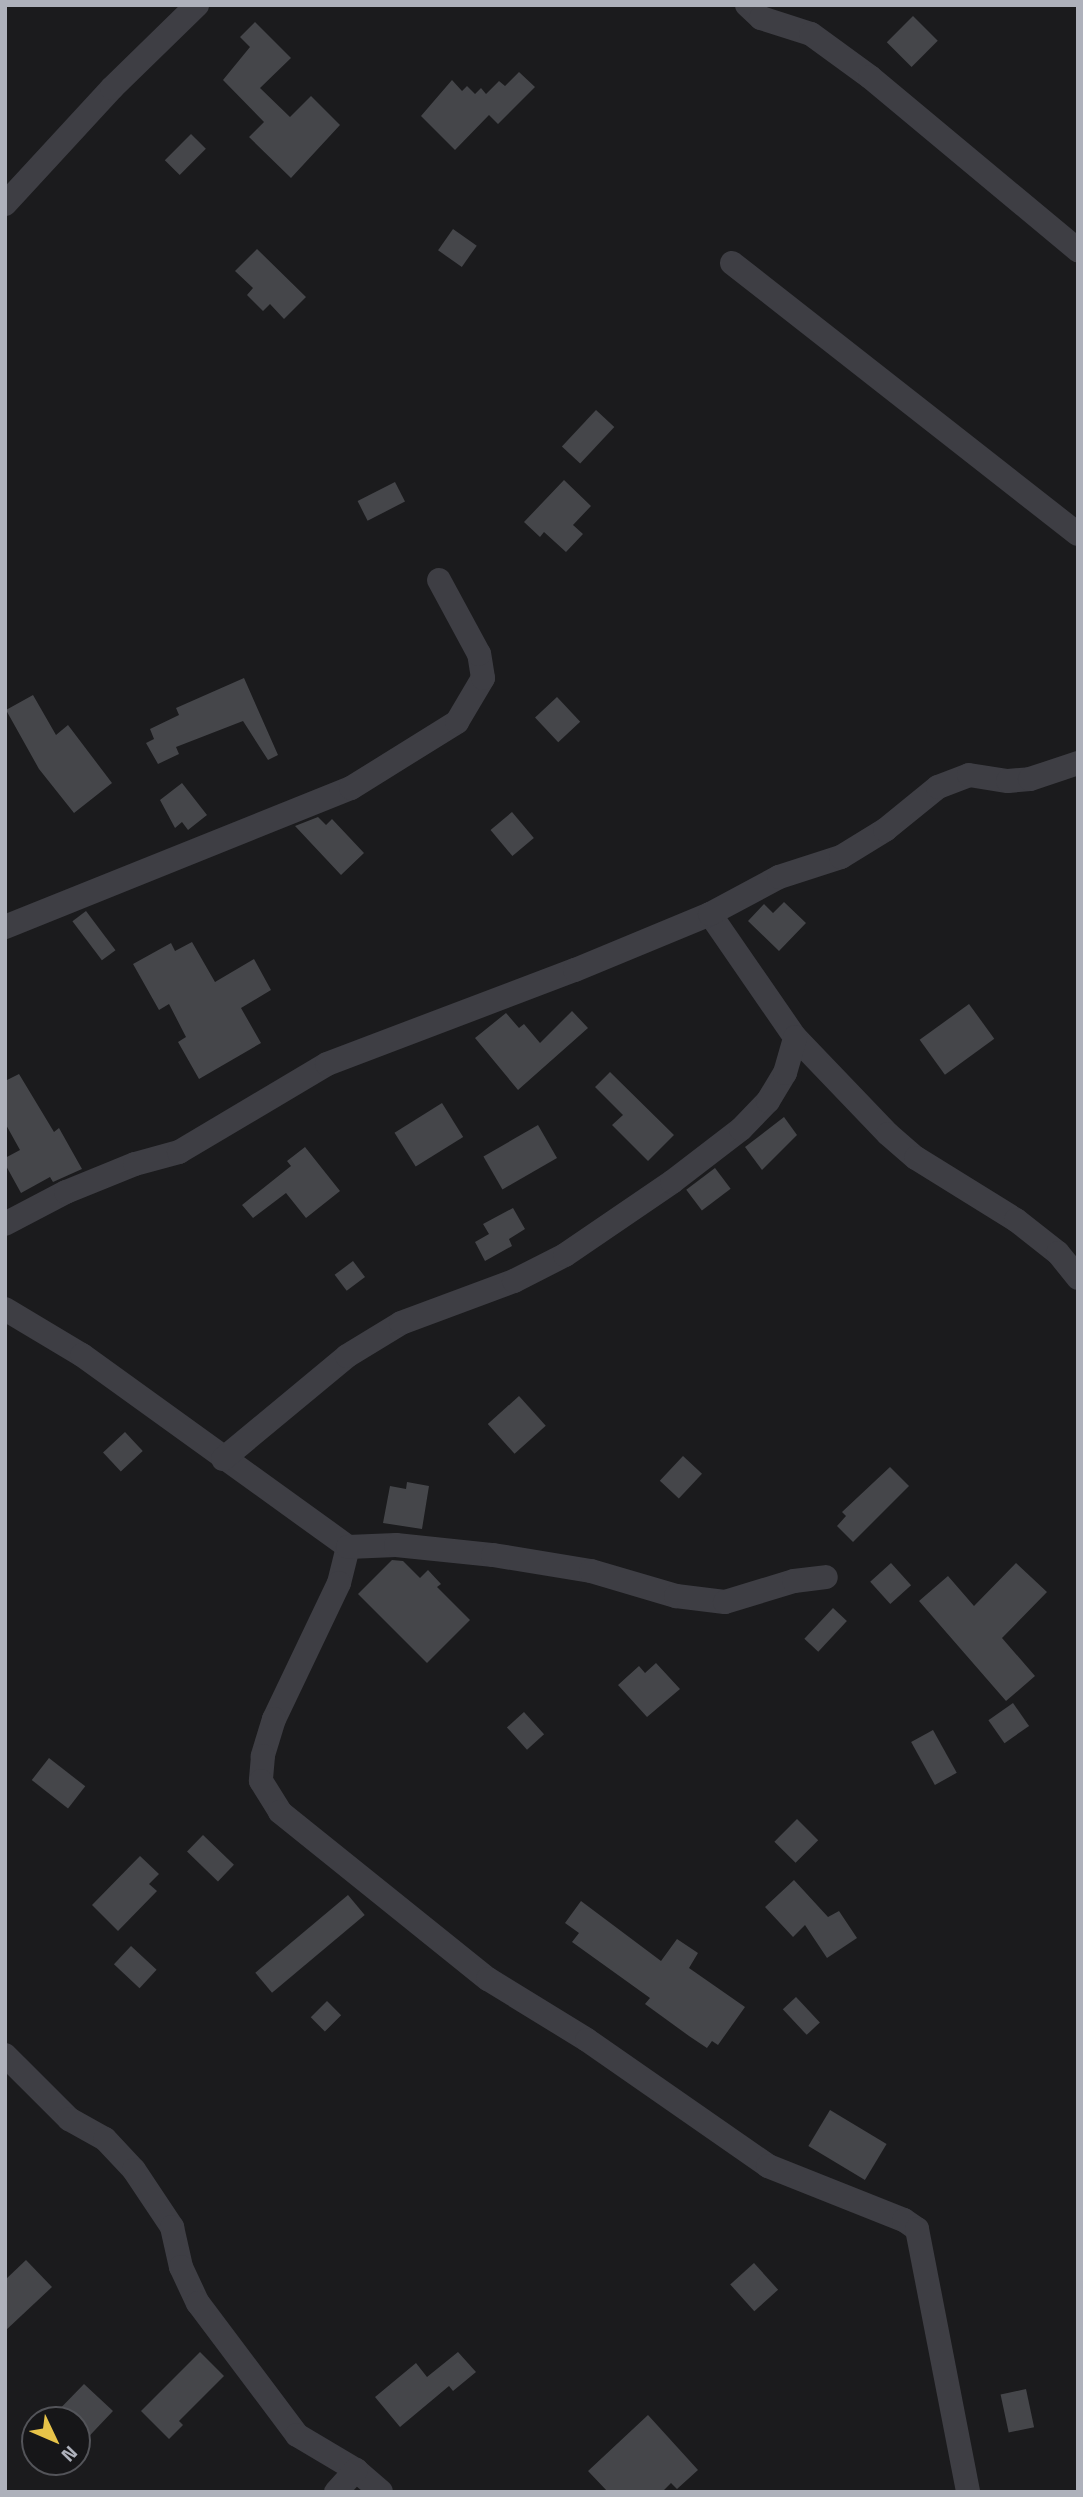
<!DOCTYPE html>
<html>
<head>
<meta charset="utf-8">
<style>
	body { margin:0 }
	#map { position:relative; width:1083px; height:2497px; overflow:hidden; background:#1b1b1d; font-family:"Titillium Web",sans-serif }
	div>[style] { position:absolute }
	.building>* { inset:0; background:#45464a; transform-origin:0 0 }
	.minor>* { height:24px; margin:-12px; padding:0 12px; transform-origin:12px; border-radius:12px; background:#3e3e44 }
	span { translate:-50% -50%; white-space:nowrap; text-align:center; line-height:1.15; -webkit-text-stroke:5px #161618; paint-order:stroke }
	.frame { position:absolute; inset:0; border:7px solid #aeb1bb; pointer-events:none }
	.north { position:absolute; left:21px; top:2406px; width:70px; height:70px; box-sizing:border-box; background:#161618; border:2px solid #535459; border-radius:50%; rotate:134deg; font-size:19px; font-weight:700; line-height:28px; text-align:center; color:#aeb1bb }
	.north::after { content:''; display:block; margin:auto; width:24px; height:32px; background:#e7c349; clip-path:polygon(50% 0,100% 100%,50% 72%,0 100%) }
</style>
</head>
<body>
<div id="map">
	<div class="building">
		<i style="left:913px;top:16px;width:35px;height:37px;rotate:45deg"></i>
		<i style="clip-path:polygon(255px 22px,291px 58px,260px 88px,290px 117px,311px 96px,340px 125px,291px 178px,249px 137px,264px 122px,223px 80px,250px 47px,240px 37px)"></i>
		<i style="clip-path:polygon(519px 72px,535px 87px,498px 124px,489px 115px,455px 150px,421px 116px,452px 80px,462px 91px,467px 86px,475px 94px,481px 88px,486px 94px,499px 81px,505px 86px)"></i>
		<i style="left:191px;top:134px;width:21px;height:37px;rotate:45deg"></i>
		<i style="left:453px;top:229px;width:29px;height:26px;rotate:35deg"></i>
		<i style="clip-path:polygon(257px 249px,306px 297px,284px 319px,270px 304px,263px 311px,247px 295px,253px 288px,235px 271px)"></i>
		<i style="left:596px;top:410px;width:25px;height:50px;rotate:43deg"></i>
		<i style="clip-path:polygon(564px 480px,591px 506px,573px 525px,583px 534px,566px 552px,544px 532px,540px 537px,524px 522px)"></i>
		<i style="left:395px;top:482px;width:22px;height:42px;rotate:63deg"></i>
		<i style="clip-path:polygon(244px 678px,278px 755px,268px 760px,243px 721px,176px 747px,179px 754px,158px 764px,146px 743px,154px 739px,150px 729px,179px 715px,176px 708px)"></i>
		<i style="clip-path:polygon(33px 695px,56px 735px,68px 725px,112px 783px,74px 813px,39px 769px,6px 710px)"></i>
		<i style="left:557px;top:697px;width:34px;height:30px;rotate:47deg"></i>
		<i style="clip-path:polygon(182px 783px,207px 815px,188px 830px,182px 822px,175px 828px,160px 800px)"></i>
		<i style="left:512px;top:812px;width:34px;height:28px;rotate:50deg"></i>
		<i style="clip-path:polygon(318px 817px,326px 825px,332px 819px,364px 853px,341px 875px,295px 826px)"></i>
		<i style="clip-path:polygon(784px 902px,806px 923px,779px 951px,748px 921px,764px 904px,773px 913px)"></i>
		<i style="left:86px;top:911px;width:49px;height:17px;rotate:53deg"></i>
		<i style="clip-path:polygon(192px 942px,215px 982px,254px 959px,271px 990px,241px 1008px,261px 1043px,199px 1079px,178px 1042px,186px 1037px,169px 1004px,159px 1010px,133px 964px,171px 943px,175px 951px)"></i>
		<i style="left:969px;top:1004px;width:43px;height:61px;rotate:54deg"></i>
		<i style="clip-path:polygon(572px 1011px,588px 1028px,518px 1090px,475px 1038px,506px 1013px,519px 1028px,524px 1024px,540px 1043px)"></i>
		<i style="clip-path:polygon(610px 1072px,674px 1135px,648px 1161px,612px 1125px,623px 1115px,595px 1087px)"></i>
		<i style="clip-path:polygon(19px 1074px,54px 1132px,59px 1128px,82px 1169px,53px 1182px,50px 1177px,21px 1193px,5px 1164px,5px 1158px,20px 1150px,5px 1123px,5px 1081px)"></i>
		<i style="left:442px;top:1103px;width:40px;height:56px;rotate:58deg"></i>
		<i style="clip-path:polygon(784px 1117px,797px 1135px,762px 1170px,745px 1147px)"></i>
		<i style="left:538px;top:1125px;width:38px;height:63px;rotate:60deg"></i>
		<i style="clip-path:polygon(305px 1147px,340px 1191px,306px 1218px,286px 1193px,253px 1218px,242px 1205px,291px 1166px,287px 1161px)"></i>
		<i style="left:715px;top:1168px;width:26px;height:36px;rotate:53deg"></i>
		<i style="clip-path:polygon(513px 1208px,525px 1229px,509px 1239px,512px 1246px,485px 1261px,475px 1242px,489px 1234px,483px 1224px)"></i>
		<i style="left:353px;top:1261px;width:20px;height:23px;rotate:53deg"></i>
		<i style="left:519px;top:1396px;width:40px;height:42px;rotate:48deg"></i>
		<i style="left:125px;top:1432px;width:26px;height:30px;rotate:47deg"></i>
		<i style="left:683px;top:1456px;width:26px;height:34px;rotate:43deg"></i>
		<i style="clip-path:polygon(890px 1467px,909px 1486px,853px 1542px,837px 1526px,846px 1516px,842px 1512px)"></i>
		<i style="clip-path:polygon(407px 1482px,429px 1486px,422px 1529px,383px 1523px,390px 1486px,406px 1489px)"></i>
		<i style="clip-path:polygon(392px 1560px,403px 1561px,420px 1578px,428px 1570px,441px 1584px,437px 1587px,470px 1620px,427px 1663px,358px 1594px)"></i>
		<i style="left:891px;top:1563px;width:30px;height:28px;rotate:48deg"></i>
		<i style="clip-path:polygon(1016px 1563px,1047px 1592px,1002px 1638px,1035px 1676px,1006px 1701px,919px 1601px,948px 1576px,974px 1606px)"></i>
		<i style="left:833px;top:1608px;width:19px;height:42px;rotate:43deg"></i>
		<i style="clip-path:polygon(656px 1663px,680px 1689px,647px 1717px,618px 1685px,639px 1666px,645px 1673px)"></i>
		<i style="left:1013px;top:1703px;width:28px;height:30px;rotate:55deg"></i>
		<i style="left:524px;top:1712px;width:30px;height:23px;rotate:48deg"></i>
		<i style="left:933px;top:1730px;width:49px;height:25px;rotate:61deg"></i>
		<i style="left:49px;top:1758px;width:46px;height:28px;rotate:38deg"></i>
		<i style="left:797px;top:1819px;width:30px;height:32px;rotate:45deg"></i>
		<i style="left:203px;top:1835px;width:43px;height:23px;rotate:44deg"></i>
		<i style="clip-path:polygon(140px 1856px,159px 1874px,149px 1884px,157px 1891px,118px 1931px,92px 1905px)"></i>
		<i style="clip-path:polygon(794px 1880px,828px 1917px,839px 1911px,857px 1938px,827px 1958px,805px 1925px,793px 1937px,765px 1907px)"></i>
		<i style="left:348px;top:1895px;width:26px;height:121px;rotate:50deg"></i>
		<i style="clip-path:polygon(581px 1901px,661px 1961px,677px 1939px,698px 1953px,689px 1968px,745px 2007px,718px 2045px,712px 2041px,707px 2048px,689px 2036px,645px 2004px,650px 1998px,572px 1942px,579px 1933px,565px 1923px)"></i>
		<i style="left:131px;top:1946px;width:35px;height:25px;rotate:43deg"></i>
		<i style="left:796px;top:1997px;width:35px;height:18px;rotate:47deg"></i>
		<i style="left:327px;top:2001px;width:20px;height:23px;rotate:45deg"></i>
		<i style="left:830px;top:2110px;width:66px;height:42px;rotate:31deg"></i>
		<i style="clip-path:polygon(26px 2260px,52px 2287px,5px 2331px,5px 2280px)"></i>
		<i style="left:754px;top:2263px;width:36px;height:32px;rotate:48deg"></i>
		<i style="clip-path:polygon(200px 2352px,224px 2376px,179px 2421px,183px 2425px,169px 2439px,141px 2411px)"></i>
		<i style="clip-path:polygon(458px 2352px,476px 2372px,453px 2391px,449px 2386px,400px 2427px,375px 2397px,416px 2363px,427px 2377px)"></i>
		<i style="clip-path:polygon(84px 2384px,113px 2411px,77px 2449px,77px 2420px,49px 2420px)"></i>
		<i style="left:1026px;top:2389px;width:39px;height:26px;rotate:78deg"></i>
		<i style="clip-path:polygon(648px 2415px,698px 2470px,677px 2489px,671px 2483px,662px 2492px,608px 2492px,588px 2471px)"></i>
	</div>
	<div class="minor">
		<i style="left:747px;top:5px;width:19px;rotate:43deg"></i>
		<i style="left:761px;top:18px;width:52px;rotate:17.7deg"></i>
		<i style="left:811px;top:34px;width:73px;rotate:36.1deg"></i>
		<i style="left:870px;top:77px;width:271px;rotate:39.8deg"></i>
		<i style="left:5px;top:204px;width:158px;rotate:-47.3deg"></i>
		<i style="left:112px;top:88px;width:119px;rotate:-44.3deg"></i>
		<i style="left:732px;top:263px;width:439px;rotate:38.1deg"></i>
		<i style="left:710px;top:914px;width:150px;rotate:55.4deg"></i>
		<i style="left:795px;top:1037px;width:134px;rotate:46.2deg"></i>
		<i style="left:888px;top:1134px;width:37px;rotate:41deg"></i>
		<i style="left:916px;top:1158px;width:118px;rotate:31.8deg"></i>
		<i style="left:1016px;top:1220px;width:53px;rotate:38.2deg"></i>
		<i style="left:1058px;top:1253px;width:32px;rotate:51deg"></i>
		<i style="left:5px;top:927px;width:373px;rotate:-21.9deg"></i>
		<i style="left:351px;top:788px;width:125px;rotate:-31.9deg"></i>
		<i style="left:457px;top:722px;width:51px;rotate:-59.4deg"></i>
		<i style="left:483px;top:678px;width:24px;rotate:-99deg"></i>
		<i style="left:479px;top:654px;width:84px;rotate:-118.4deg"></i>
		<i style="left:5px;top:1224px;width:69px;rotate:-27.7deg"></i>
		<i style="left:66px;top:1192px;width:74px;rotate:-22.1deg"></i>
		<i style="left:135px;top:1164px;width:46px;rotate:-15.3deg"></i>
		<i style="left:179px;top:1152px;width:172px;rotate:-30.7deg"></i>
		<i style="left:327px;top:1064px;width:265px;rotate:-20.8deg"></i>
		<i style="left:575px;top:970px;width:146px;rotate:-22.5deg"></i>
		<i style="left:710px;top:914px;width:78px;rotate:-28.2deg"></i>
		<i style="left:779px;top:877px;width:65px;rotate:-17.9deg"></i>
		<i style="left:841px;top:857px;width:52px;rotate:-31.5deg"></i>
		<i style="left:885px;top:830px;width:68px;rotate:-39.1deg"></i>
		<i style="left:938px;top:787px;width:33px;rotate:-21deg"></i>
		<i style="left:969px;top:775px;width:39px;rotate:9deg"></i>
		<i style="left:1008px;top:781px;width:22px;rotate:-5deg"></i>
		<i style="left:1030px;top:779px;width:51px;rotate:-18.4deg"></i>
		<i style="left:5px;top:1309px;width:90px;rotate:30.9deg"></i>
		<i style="left:82px;top:1355px;width:328px;rotate:35.8deg"></i>
		<i style="left:348px;top:1547px;width:37px;rotate:104deg"></i>
		<i style="left:339px;top:1583px;width:151px;rotate:115.5deg"></i>
		<i style="left:274px;top:1719px;width:39px;rotate:107deg"></i>
		<i style="left:263px;top:1756px;width:25px;rotate:95deg"></i>
		<i style="left:261px;top:1781px;width:36px;rotate:58deg"></i>
		<i style="left:280px;top:1812px;width:267px;rotate:38.8deg"></i>
		<i style="left:488px;top:1979px;width:116px;rotate:31.6deg"></i>
		<i style="left:587px;top:2040px;width:221px;rotate:34.8deg"></i>
		<i style="left:768px;top:2166px;width:146px;rotate:21.7deg"></i>
		<i style="left:904px;top:2220px;width:16px;rotate:35deg"></i>
		<i style="left:917px;top:2229px;width:268px;rotate:79deg"></i>
		<i style="left:223px;top:1459px;width:161px;rotate:-39.7deg"></i>
		<i style="left:347px;top:1356px;width:63px;rotate:-31.4deg"></i>
		<i style="left:401px;top:1323px;width:121px;rotate:-20.4deg"></i>
		<i style="left:514px;top:1281px;width:57px;rotate:-27deg"></i>
		<i style="left:565px;top:1255px;width:130px;rotate:-34.3deg"></i>
		<i style="left:672px;top:1182px;width:87px;rotate:-37.5deg"></i>
		<i style="left:741px;top:1129px;width:39px;rotate:-46deg"></i>
		<i style="left:768px;top:1101px;width:33px;rotate:-59deg"></i>
		<i style="left:785px;top:1073px;width:37px;rotate:-74deg"></i>
		<i style="left:348px;top:1547px;width:48px;rotate:-2.4deg"></i>
		<i style="left:396px;top:1545px;width:98px;rotate:5.9deg"></i>
		<i style="left:493px;top:1555px;width:99px;rotate:9.3deg"></i>
		<i style="left:591px;top:1571px;width:89px;rotate:16.4deg"></i>
		<i style="left:676px;top:1596px;width:49px;rotate:7deg"></i>
		<i style="left:725px;top:1602px;width:72px;rotate:-16.9deg"></i>
		<i style="left:794px;top:1581px;width:32px;rotate:-7deg"></i>
		<i style="left:5px;top:2055px;width:91px;rotate:45deg"></i>
		<i style="left:69px;top:2119px;width:41px;rotate:29.1deg"></i>
		<i style="left:105px;top:2139px;width:42px;rotate:46.9deg"></i>
		<i style="left:134px;top:2170px;width:69px;rotate:56.3deg"></i>
		<i style="left:172px;top:2227px;width:41px;rotate:77.3deg"></i>
		<i style="left:181px;top:2267px;width:40px;rotate:65deg"></i>
		<i style="left:198px;top:2303px;width:165px;rotate:53.1deg"></i>
		<i style="left:297px;top:2435px;width:69px;rotate:30.7deg"></i>
		<i style="left:356px;top:2470px;width:33px;rotate:41deg"></i>
		<i style="left:336px;top:2492px;width:30px;rotate:-48deg"></i>
	</div>
	<div class="frame"></div>
	<div class="north">N</div>
</div>
</body>
</html>
